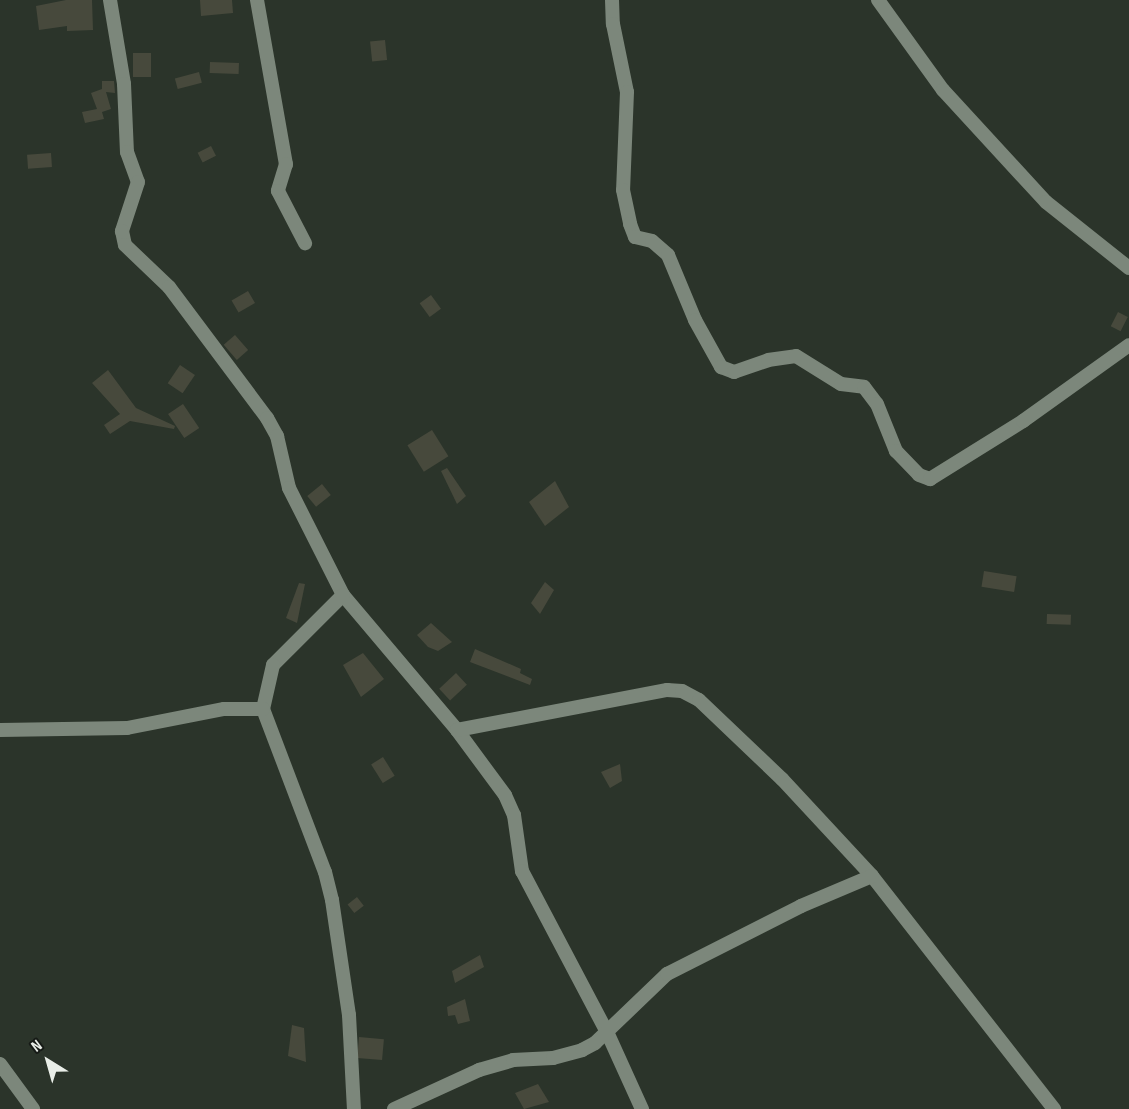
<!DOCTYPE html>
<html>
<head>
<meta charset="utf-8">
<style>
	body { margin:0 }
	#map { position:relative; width:1129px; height:1109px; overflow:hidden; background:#2b342a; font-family:"Sofia Sans Condensed",sans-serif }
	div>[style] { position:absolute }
	.building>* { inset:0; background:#47493c; transform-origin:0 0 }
	.minor>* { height:14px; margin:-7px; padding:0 7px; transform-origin:7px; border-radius:7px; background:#7c877b }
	span { translate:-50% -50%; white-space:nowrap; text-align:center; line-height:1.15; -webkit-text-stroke:6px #161a16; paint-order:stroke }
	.north { position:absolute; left:18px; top:1031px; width:60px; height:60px; -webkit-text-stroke:4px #161a16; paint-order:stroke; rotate:323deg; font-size:16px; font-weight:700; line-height:24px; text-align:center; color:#e9eee8 }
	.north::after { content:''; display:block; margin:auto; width:21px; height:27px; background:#e9eee8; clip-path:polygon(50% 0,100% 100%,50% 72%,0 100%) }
</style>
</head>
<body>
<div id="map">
	<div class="building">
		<i style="clip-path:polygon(66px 0,92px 0,93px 30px,67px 31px,67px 26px,39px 30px,36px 6px)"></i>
		<i style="clip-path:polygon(200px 0,232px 0,233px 13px,201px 16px)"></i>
		<i style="left:385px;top:40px;width:20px;height:15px;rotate:84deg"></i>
		<i style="left:133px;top:53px;width:18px;height:24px"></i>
		<i style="left:210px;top:62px;width:29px;height:11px;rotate:2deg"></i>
		<i style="left:199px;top:72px;width:11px;height:25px;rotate:75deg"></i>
		<i style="clip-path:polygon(102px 81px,114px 81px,115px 93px,106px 92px,111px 109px,102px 112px,104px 119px,85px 123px,82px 112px,97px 109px,91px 93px,102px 89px)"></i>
		<i style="left:211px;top:146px;width:11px;height:15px;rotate:63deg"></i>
		<i style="left:51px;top:153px;width:14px;height:24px;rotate:86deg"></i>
		<i style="left:248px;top:291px;width:14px;height:19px;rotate:60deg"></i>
		<i style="left:431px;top:295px;width:17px;height:14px;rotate:54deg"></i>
		<i style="left:1118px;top:312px;width:11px;height:16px;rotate:27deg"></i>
		<i style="left:235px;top:335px;width:20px;height:15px;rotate:49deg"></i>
		<i style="left:180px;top:365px;width:18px;height:22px;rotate:34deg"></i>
		<i style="clip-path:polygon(108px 370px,136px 408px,175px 426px,174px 429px,130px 421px,110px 434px,104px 425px,120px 414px,92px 383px)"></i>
		<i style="left:183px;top:404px;width:29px;height:18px;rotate:56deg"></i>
		<i style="left:432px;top:430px;width:31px;height:29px;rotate:58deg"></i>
		<i style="clip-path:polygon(447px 468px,466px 496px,457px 504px,441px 471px)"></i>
		<i style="clip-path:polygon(555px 481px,569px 507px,545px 526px,529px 502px)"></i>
		<i style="left:322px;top:484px;width:14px;height:19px;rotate:51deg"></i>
		<i style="left:984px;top:571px;width:33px;height:16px;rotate:9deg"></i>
		<i style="clip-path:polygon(545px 582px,554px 590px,540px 614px,531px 603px)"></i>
		<i style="clip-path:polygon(299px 583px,305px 584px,297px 623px,286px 618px)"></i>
		<i style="left:1047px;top:614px;width:24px;height:10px;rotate:2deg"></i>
		<i style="clip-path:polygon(431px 623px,452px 642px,438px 651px,428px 647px,417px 635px)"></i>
		<i style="clip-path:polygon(475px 649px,521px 669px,520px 673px,532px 679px,530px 685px,470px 662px)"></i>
		<i style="clip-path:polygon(363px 653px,384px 679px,361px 697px,343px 665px)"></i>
		<i style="left:456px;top:673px;width:16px;height:23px;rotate:47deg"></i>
		<i style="left:383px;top:757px;width:22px;height:14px;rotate:58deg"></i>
		<i style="clip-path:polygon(620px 764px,622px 781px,610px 788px,601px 772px)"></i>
		<i style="left:357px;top:897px;width:11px;height:12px;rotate:52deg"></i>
		<i style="clip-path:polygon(480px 955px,484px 967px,455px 983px,452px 971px)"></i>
		<i style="clip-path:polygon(465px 999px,470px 1021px,458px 1024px,455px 1015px,448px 1016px,447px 1007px)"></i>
		<i style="clip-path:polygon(292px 1025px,304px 1028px,306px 1062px,288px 1056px)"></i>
		<i style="left:359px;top:1037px;width:25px;height:21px;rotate:5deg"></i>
		<i style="clip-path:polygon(538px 1084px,549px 1102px,524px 1109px,515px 1093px)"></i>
	</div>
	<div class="minor">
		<i style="left:110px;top:0;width:85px;rotate:80.5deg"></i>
		<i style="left:124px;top:84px;width:68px;rotate:87.5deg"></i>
		<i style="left:127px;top:152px;width:32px;rotate:70deg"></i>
		<i style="left:138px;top:182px;width:52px;rotate:108.1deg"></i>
		<i style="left:122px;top:231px;width:14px;rotate:78deg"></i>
		<i style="left:125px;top:245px;width:61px;rotate:43.7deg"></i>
		<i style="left:169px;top:287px;width:164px;rotate:53.2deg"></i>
		<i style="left:267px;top:418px;width:21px;rotate:61deg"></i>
		<i style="left:277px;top:436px;width:53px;rotate:77deg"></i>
		<i style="left:289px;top:488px;width:120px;rotate:63.2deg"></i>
		<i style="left:343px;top:595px;width:177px;rotate:49.8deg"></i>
		<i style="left:457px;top:730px;width:81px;rotate:53.6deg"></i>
		<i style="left:505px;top:795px;width:22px;rotate:66deg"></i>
		<i style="left:514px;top:815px;width:57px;rotate:81.9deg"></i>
		<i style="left:522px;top:871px;width:182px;rotate:62.2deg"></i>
		<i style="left:607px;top:1032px;width:85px;rotate:65.6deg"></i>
		<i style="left:257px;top:0;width:167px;rotate:80deg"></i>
		<i style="left:286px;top:164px;width:28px;rotate:107deg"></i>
		<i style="left:278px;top:191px;width:59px;rotate:62.6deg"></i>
		<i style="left:612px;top:0;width:24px;rotate:88deg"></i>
		<i style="left:613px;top:24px;width:69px;rotate:78.4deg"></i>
		<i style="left:627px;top:92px;width:98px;rotate:92.3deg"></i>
		<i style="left:623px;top:190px;width:35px;rotate:78deg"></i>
		<i style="left:630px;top:224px;width:14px;rotate:69deg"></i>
		<i style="left:635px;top:237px;width:17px;rotate:13deg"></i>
		<i style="left:652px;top:241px;width:21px;rotate:41deg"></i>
		<i style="left:668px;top:255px;width:70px;rotate:67.4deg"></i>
		<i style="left:695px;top:320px;width:54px;rotate:61deg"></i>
		<i style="left:721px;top:367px;width:14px;rotate:21deg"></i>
		<i style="left:734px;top:372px;width:36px;rotate:-19deg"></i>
		<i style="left:768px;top:360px;width:28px;rotate:-8deg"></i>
		<i style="left:796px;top:356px;width:53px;rotate:31.9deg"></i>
		<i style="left:841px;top:384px;width:23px;rotate:7deg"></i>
		<i style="left:864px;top:387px;width:21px;rotate:53deg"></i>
		<i style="left:877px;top:404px;width:51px;rotate:68deg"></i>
		<i style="left:896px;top:451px;width:33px;rotate:46deg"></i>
		<i style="left:919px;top:475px;width:12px;rotate:20deg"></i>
		<i style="left:930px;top:479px;width:110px;rotate:-31.9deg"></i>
		<i style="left:1023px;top:421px;width:130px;rotate:-35.6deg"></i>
		<i style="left:878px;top:0;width:111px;rotate:54.2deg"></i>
		<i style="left:943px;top:90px;width:152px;rotate:47.4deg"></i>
		<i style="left:1046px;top:202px;width:106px;rotate:38.5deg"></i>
		<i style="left:343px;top:595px;width:99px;rotate:135deg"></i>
		<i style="left:273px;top:665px;width:45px;rotate:102.8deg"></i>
		<i style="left:263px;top:709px;width:174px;rotate:69.2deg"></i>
		<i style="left:325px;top:872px;width:29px;rotate:76deg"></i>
		<i style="left:332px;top:900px;width:116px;rotate:81.6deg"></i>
		<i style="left:349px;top:1015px;width:94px;rotate:87deg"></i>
		<i style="left:0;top:730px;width:127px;rotate:-0.9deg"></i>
		<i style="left:127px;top:728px;width:99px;rotate:-11.1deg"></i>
		<i style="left:224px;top:709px;width:39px"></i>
		<i style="left:457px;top:730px;width:214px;rotate:-10.8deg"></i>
		<i style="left:667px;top:690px;width:15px;rotate:4deg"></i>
		<i style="left:682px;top:691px;width:19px;rotate:28deg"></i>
		<i style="left:699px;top:700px;width:115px;rotate:43.6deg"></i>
		<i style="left:782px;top:779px;width:132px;rotate:47.1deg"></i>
		<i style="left:872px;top:876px;width:296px;rotate:52deg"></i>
		<i style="left:0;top:1064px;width:56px;rotate:53.7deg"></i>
		<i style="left:394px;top:1109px;width:94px;rotate:-24.6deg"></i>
		<i style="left:479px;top:1070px;width:35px;rotate:-16deg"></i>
		<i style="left:513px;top:1060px;width:40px;rotate:-2.9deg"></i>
		<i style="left:553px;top:1058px;width:30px;rotate:-15deg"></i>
		<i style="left:582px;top:1050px;width:15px;rotate:-28deg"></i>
		<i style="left:595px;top:1043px;width:100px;rotate:-43.8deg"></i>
		<i style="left:667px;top:974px;width:150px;rotate:-26.9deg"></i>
		<i style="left:801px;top:906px;width:77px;rotate:-22.9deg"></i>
	</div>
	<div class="north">N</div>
</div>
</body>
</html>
